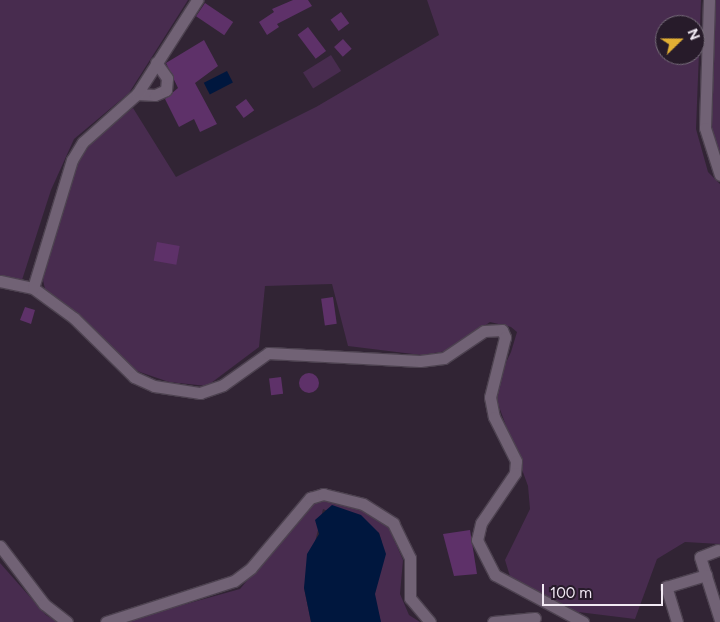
<!DOCTYPE html>
<html>
<head>
<meta charset="utf-8">
<style>
	body { margin:0 }
	#map { position:relative; width:720px; height:622px; overflow:hidden; background:#312434; font-family:Figtree,sans-serif }
	div>[style] { position:absolute }
	.green>* { inset:0; background:#482c4f; transform-origin:0 0 }
	.water>* { inset:0; background:#00173e; transform-origin:0 0 }
	.building>* { inset:0; background:#5e3169; transform-origin:0 0 }
	.round { border-radius:50% }
	.roads { filter:drop-shadow(1px 0 #4d4250) drop-shadow(-1px 0 #4d4250) drop-shadow(0 1px #4d4250) drop-shadow(0 -1px #4d4250) }
	.minor>* { height:11px; margin:-5.5px; padding:0 5.5px; transform-origin:5.5px; border-radius:5.5px; background:#716275 }
	span { translate:-50% -50%; white-space:nowrap; text-align:center; line-height:1.15; -webkit-text-stroke:4px #271b2a; paint-order:stroke }
	.north { position:absolute; left:655px; top:15px; width:50px; height:50px; box-sizing:border-box; background:#271b2a; border:1px solid #786e7b; border-radius:50%; rotate:68deg; font-size:14px; font-weight:700; line-height:20px; text-align:center; color:#f2eaf4 }
	.north::after { content:''; display:block; margin:auto; width:18px; height:22px; background:#e2af34; clip-path:polygon(50% 0,100% 100%,50% 72%,0 100%) }
	.scale { position:absolute; left:542px; top:584px; width:121px; height:22px; box-sizing:border-box; border:2px solid #f2eaf4; border-top:0; padding-left:6px; font-size:15px; line-height:18px; white-space:nowrap; color:#f2eaf4; -webkit-text-stroke:4px #271b2a; paint-order:stroke }
</style>
</head>
<body>
<div id="map">
	<div class="green">
		<i style="clip-path:polygon(0 0,188px 0,129px 93px,74px 139px,51px 190px,22px 280px,0 276px)"></i>
		<i style="clip-path:polygon(evenodd,427px 0,701px 0,696px 129px,708px 172px,720px 184px,720px 544px,685px 542px,657px 559px,635px 619px,562px 610px,512px 583px,505px 560px,530px 509px,528px 486px,493px 390px,511px 352px,517px 332px,511px 327px,490px 322px,447px 351px,421px 355px,348px 346px,332px 284px,265px 286px,259px 347px,207px 386px,169px 382px,134px 370px,45px 289px,43px 280px,75px 166px,98px 134px,133px 108px,176px 177px,316px 107px,439px 35px,427px 0,665px 25px,695px 25px,695px 55px,665px 55px,665px 25px)"></i>
		<i style="clip-path:polygon(716px 0,720px 0,720px 167px,712px 133px,710px 86px)"></i>
		<i style="left:331px;top:55px;width:19px;height:33px;rotate:58deg"></i>
		<i style="clip-path:polygon(321px 499px,363px 508px,389px 528px,403px 560px,400px 594px,409px 615px,420px 622px,381px 622px,372px 591px,382px 542px,379px 533px,323px 509px,304px 588px,311px 622px,121px 622px,240px 589px,312px 502px)"></i>
		<i style="clip-path:polygon(0 563px,46px 615px,57px 622px,0 622px)"></i>
	</div>
	<div class="water">
		<i style="left:227px;top:71px;width:13px;height:26px;rotate:63deg"></i>
		<i style="clip-path:polygon(332px 505px,361px 515px,379px 533px,386px 554px,375px 594px,381px 622px,311px 622px,304px 588px,307px 554px,319px 534px,315px 520px)"></i>
	</div>
	<div class="building">
		<i style="clip-path:polygon(293px 0,308px 0,312px 6px,277px 24px,279px 27px,267px 35px,259px 22px,274px 12px,272px 9px)"></i>
		<i style="left:205px;top:3px;width:34px;height:16px;rotate:34deg"></i>
		<i style="left:341px;top:12px;width:14px;height:13px;rotate:54deg"></i>
		<i style="left:308px;top:27px;width:30px;height:13px;rotate:53deg"></i>
		<i style="left:343px;top:39px;width:13px;height:12px;rotate:48deg"></i>
		<i style="clip-path:polygon(204px 40px,218px 66px,195px 83px,217px 124px,200px 132px,194px 119px,179px 127px,165px 99px,178px 88px,166px 63px)"></i>
		<i style="left:246px;top:99px;width:14px;height:13px;rotate:54deg"></i>
		<i style="left:157px;top:242px;width:23px;height:19px;rotate:10deg"></i>
		<i style="left:333px;top:297px;width:27px;height:12px;rotate:82deg"></i>
		<i style="clip-path:polygon(25px 307px,35px 310px,31px 324px,20px 320px)"></i>
		<i class="round" style="left:299px;top:373px;width:20px;height:20px"></i>
		<i style="left:281px;top:377px;width:17px;height:12px;rotate:83deg"></i>
		<i style="clip-path:polygon(470px 530px,477px 574px,454px 576px,443px 534px)"></i>
	</div>
	<div class="roads">
		<div class="minor">
			<i style="left:709px;top:0;width:128px;rotate:91.8deg"></i>
			<i style="left:705px;top:128px;width:49px;rotate:72.3deg"></i>
			<i style="left:137px;top:94px;width:18px;rotate:3deg"></i>
			<i style="left:155px;top:95px;width:12px;rotate:-24deg"></i>
			<i style="left:166px;top:90px;width:12px;rotate:-85deg"></i>
			<i style="left:167px;top:78px;width:19px;rotate:-125deg"></i>
			<i style="left:0;top:281px;width:34px;rotate:12deg"></i>
			<i style="left:33px;top:288px;width:51px;rotate:36.2deg"></i>
			<i style="left:74px;top:318px;width:84px;rotate:44.5deg"></i>
			<i style="left:134px;top:377px;width:22px;rotate:24deg"></i>
			<i style="left:154px;top:386px;width:47px;rotate:8.7deg"></i>
			<i style="left:200px;top:393px;width:24px;rotate:-19deg"></i>
			<i style="left:223px;top:385px;width:55px;rotate:-35.4deg"></i>
			<i style="left:268px;top:353px;width:152px;rotate:3deg"></i>
			<i style="left:420px;top:361px;width:24px;rotate:-7deg"></i>
			<i style="left:444px;top:358px;width:48px;rotate:-34deg"></i>
			<i style="left:484px;top:331px;width:18px;rotate:-3deg"></i>
			<i style="left:502px;top:330px;width:8px;rotate:67deg"></i>
			<i style="left:505px;top:337px;width:62px;rotate:104deg"></i>
			<i style="left:490px;top:397px;width:20px;rotate:79deg"></i>
			<i style="left:494px;top:417px;width:49px;rotate:63.4deg"></i>
			<i style="left:516px;top:461px;width:12px;rotate:95deg"></i>
			<i style="left:515px;top:473px;width:60px;rotate:124.2deg"></i>
			<i style="left:481px;top:523px;width:17px;rotate:103deg"></i>
			<i style="left:477px;top:540px;width:39px;rotate:63deg"></i>
			<i style="left:495px;top:575px;width:100px;rotate:28.1deg"></i>
			<i style="left:33px;top:288px;width:134px;rotate:-73.1deg"></i>
			<i style="left:72px;top:160px;width:21px;rotate:-59deg"></i>
			<i style="left:83px;top:142px;width:72px;rotate:-41.6deg"></i>
			<i style="left:137px;top:94px;width:112px;rotate:-57.4deg"></i>
			<i style="left:0;top:546px;width:73px;rotate:52.8deg"></i>
			<i style="left:44px;top:604px;width:29px;rotate:38deg"></i>
			<i style="left:718px;top:550px;width:19px;rotate:159deg"></i>
			<i style="left:700px;top:557px;width:66px;rotate:72.4deg"></i>
			<i style="left:106px;top:622px;width:134px;rotate:-17.8deg"></i>
			<i style="left:234px;top:581px;width:21px;rotate:-37deg"></i>
			<i style="left:251px;top:568px;width:92px;rotate:-49.9deg"></i>
			<i style="left:310px;top:498px;width:14px;rotate:-17deg"></i>
			<i style="left:323px;top:494px;width:41px;rotate:14deg"></i>
			<i style="left:363px;top:504px;width:36px;rotate:32deg"></i>
			<i style="left:393px;top:523px;width:39px;rotate:64deg"></i>
			<i style="left:410px;top:558px;width:40px;rotate:90deg"></i>
			<i style="left:410px;top:598px;width:31px;rotate:50deg"></i>
			<i style="left:493px;top:622px;width:42px;rotate:-5.4deg"></i>
			<i style="left:677px;top:622px;width:37px;rotate:-107deg"></i>
			<i style="left:666px;top:587px;width:42px;rotate:-16.7deg"></i>
		</div>
	</div>
	<div class="north">N</div>
	<div class="scale">100 m</div>
</div>
</body>
</html>
